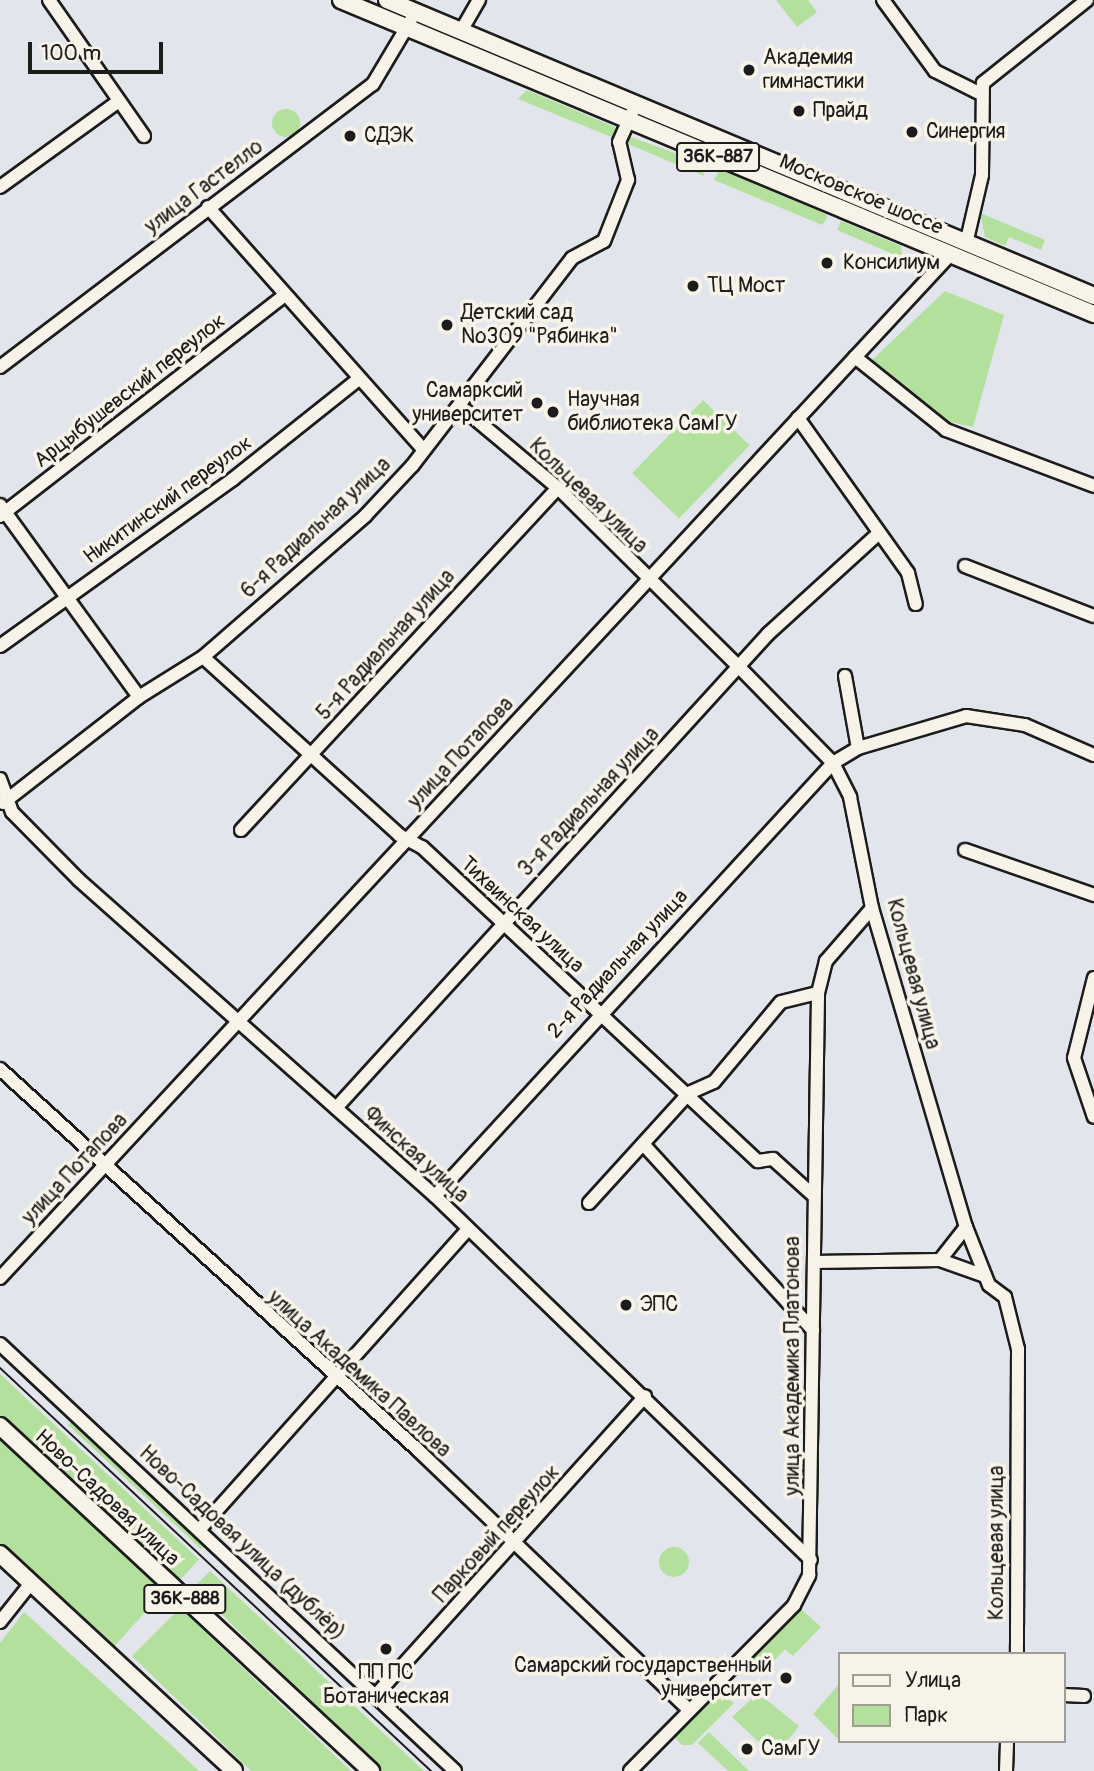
<!DOCTYPE html>
<html>
<head>
<meta charset="utf-8">
<style>
	body { margin:0 }
	#map { position:relative; width:1094px; height:1771px; overflow:hidden; background:#e2e6ec; font-family:Pangolin,sans-serif }
	div>[style] { position:absolute }
	.green>* { inset:0; background:#b4e09e; transform-origin:0 0 }
	.round { border-radius:50% }
	.roads { filter:drop-shadow(2px 0 #1c1c1c) drop-shadow(-2px 0 #1c1c1c) drop-shadow(0 2px #1c1c1c) drop-shadow(0 -2px #1c1c1c) }
	.minor>* { height:12px; margin:-6px; padding:0 6px; transform-origin:6px; border-radius:6px; background:#f7f3e8 }
	.major>* { height:16px; margin:-8px; padding:0 8px; transform-origin:8px; border-radius:8px; background:#f7f3e8 }
	.tram>* { height:2px; margin:-1px; padding:0 1px; transform-origin:1px; border-radius:1px; background:#1c1c1c }
	.dots>* { width:19px; height:19px; translate:-50% -50%; box-sizing:border-box; border:4px solid #f7f3e8; border-radius:50% }
	span { translate:-50% -50%; white-space:nowrap; text-align:center; line-height:1.15; -webkit-text-stroke:7px #f7f3e8; paint-order:stroke }
	.shield-label span { padding:2px 5px; background:#f7f3e8; border:2px solid; border-radius:5px; -webkit-text-stroke-width:0 }
	.shield-label { font-size:19px; color:#1c1c1c; font-weight:700 }
	.poi-label { font-size:21px; color:#1c1c1c }
	.left { translate:0 -50%; text-align:left }
	.right { translate:-100% -50%; text-align:right }
	.street-label { font-size:21px; color:#1c1c1c }
	.legend { position:absolute; left:838px; top:1652px; width:228px; height:91px; box-sizing:border-box; background:#f7f3e8; border:2px solid #9f9d96; margin:0; padding:9px 12px; list-style:none; font-size:21px; color:#1c1c1c }
	.legend li { display:flex; align-items:center; gap:14px; height:35px }
	.legend b { width:35px; border:2px solid #9f9d96 }
	.scale { position:absolute; left:28px; top:42px; width:135px; height:32px; box-sizing:border-box; border:4px solid #1c1c1c; border-top:0; padding-left:9px; font-size:21px; line-height:24px; white-space:nowrap; color:#1c1c1c; -webkit-text-stroke:5px #f7f3e8; paint-order:stroke }
</style>
</head>
<body>
<div id="map">
	<div class="green">
		<i style="clip-path:polygon(776px 0,808px 0,817px 12px,797px 27px)"></i>
		<i style="clip-path:polygon(527px 90px,615px 127px,616px 139px,518px 99px)"></i>
		<i class="round" style="left:272px;top:109px;width:28px;height:28px"></i>
		<i style="clip-path:polygon(631px 137px,702px 163px,704px 176px,628px 144px)"></i>
		<i style="clip-path:polygon(720px 169px,826px 214px,827px 218px,822px 225px,714px 180px)"></i>
		<i style="clip-path:polygon(980px 213px,1045px 240px,1041px 250px,1009px 237px,1005px 246px,985px 237px)"></i>
		<i style="clip-path:polygon(841px 221px,901px 246px,902px 258px,837px 230px)"></i>
		<i style="clip-path:polygon(945px 291px,1004px 315px,973px 427px,945px 421px,872px 360px)"></i>
		<i style="left:703px;top:400px;width:65px;height:102px;rotate:44deg"></i>
		<i style="left:0;top:1374px;width:272px;height:41px;rotate:43deg"></i>
		<i style="left:73px;top:1420px;width:182px;height:7px;rotate:43deg"></i>
		<i style="clip-path:polygon(0 1440px,163px 1592px,113px 1648px,0 1544px)"></i>
		<i class="round" style="left:659px;top:1547px;width:30px;height:30px"></i>
		<i style="clip-path:polygon(210px 1571px,424px 1771px,380px 1771px,194px 1587px)"></i>
		<i style="clip-path:polygon(180px 1608px,351px 1771px,251px 1771px,132px 1656px)"></i>
		<i style="clip-path:polygon(800px 1608px,821px 1627px,793px 1656px,785px 1649px,764px 1672px,758px 1667px,751px 1675px,743px 1668px)"></i>
		<i style="clip-path:polygon(24px 1612px,169px 1743px,199px 1771px,0 1771px,0 1643px)"></i>
		<i style="clip-path:polygon(840px 1683px,840px 1739px,838px 1739px,813px 1714px)"></i>
		<i style="clip-path:polygon(720px 1689px,734px 1703px,692px 1745px,682px 1745px,673px 1736px)"></i>
		<i style="clip-path:polygon(758px 1693px,799px 1726px,775px 1757px,732px 1717px)"></i>
		<i style="clip-path:polygon(709px 1732px,749px 1771px,728px 1771px,698px 1743px)"></i>
	</div>
	<div class="roads">
		<div class="minor">
			<i style="left:49px;top:0;width:166px;rotate:55.1deg"></i>
			<i style="left:883px;top:0;width:88px;rotate:53.8deg"></i>
			<i style="left:935px;top:71px;width:49px;rotate:26.6deg"></i>
			<i style="left:461px;top:31px;width:36px;rotate:-60deg"></i>
			<i style="left:0;top:187px;width:147px;rotate:-35.9deg"></i>
			<i style="left:208px;top:207px;width:325px;rotate:48.4deg"></i>
			<i style="left:966px;top:244px;width:71px;rotate:-76.9deg"></i>
			<i style="left:982px;top:175px;width:92px;rotate:-89.4deg"></i>
			<i style="left:983px;top:83px;width:133px;rotate:-38.6deg"></i>
			<i style="left:855px;top:357px;width:117px;rotate:38.7deg"></i>
			<i style="left:946px;top:430px;width:158px;rotate:20.7deg"></i>
			<i style="left:0;top:367px;width:468px;rotate:-37.2deg"></i>
			<i style="left:373px;top:84px;width:74px;rotate:-59.3deg"></i>
			<i style="left:461px;top:407px;width:126px;rotate:39.9deg"></i>
			<i style="left:558px;top:488px;width:256px;rotate:44.7deg"></i>
			<i style="left:740px;top:668px;width:133px;rotate:45.6deg"></i>
			<i style="left:833px;top:763px;width:38px;rotate:63deg"></i>
			<i style="left:850px;top:797px;width:113px;rotate:78.8deg"></i>
			<i style="left:872px;top:908px;width:333px;rotate:73.6deg"></i>
			<i style="left:966px;top:1227px;width:62px;rotate:68.4deg"></i>
			<i style="left:989px;top:1285px;width:20px;rotate:37deg"></i>
			<i style="left:1005px;top:1297px;width:54px;rotate:76deg"></i>
			<i style="left:1018px;top:1349px;width:305px;rotate:90.2deg"></i>
			<i style="left:798px;top:418px;width:190px;rotate:54.6deg"></i>
			<i style="left:908px;top:573px;width:32px;rotate:76deg"></i>
			<i style="left:0;top:505px;width:237px;rotate:54.1deg"></i>
			<i style="left:0;top:516px;width:359px;rotate:-37.8deg"></i>
			<i style="left:965px;top:566px;width:138px;rotate:21.2deg"></i>
			<i style="left:0;top:646px;width:287px;rotate:-35.6deg"></i>
			<i style="left:233px;top:479px;width:157px;rotate:-38.5deg"></i>
			<i style="left:203px;top:657px;width:265px;rotate:42.2deg"></i>
			<i style="left:399px;top:835px;width:26px;rotate:28deg"></i>
			<i style="left:422px;top:847px;width:460px;rotate:43.1deg"></i>
			<i style="left:758px;top:1161px;width:15px;rotate:-8deg"></i>
			<i style="left:773px;top:1159px;width:55px;rotate:42.1deg"></i>
			<i style="left:845px;top:676px;width:73px;rotate:79.8deg"></i>
			<i style="left:0;top:779px;width:35px;rotate:70deg"></i>
			<i style="left:12px;top:812px;width:95px;rotate:45.4deg"></i>
			<i style="left:79px;top:880px;width:476px;rotate:41.6deg"></i>
			<i style="left:435px;top:1196px;width:523px;rotate:44.07deg"></i>
			<i style="left:3px;top:803px;width:172px;rotate:-37.9deg"></i>
			<i style="left:139px;top:697px;width:75px;rotate:-32deg"></i>
			<i style="left:203px;top:657px;width:215px;rotate:-41deg"></i>
			<i style="left:365px;top:516px;width:69px;rotate:-46.8deg"></i>
			<i style="left:412px;top:466px;width:262px;rotate:-52.4deg"></i>
			<i style="left:572px;top:258px;width:36px;rotate:-28deg"></i>
			<i style="left:604px;top:241px;width:66px;rotate:-68.5deg"></i>
			<i style="left:628px;top:180px;width:39px;rotate:-103deg"></i>
			<i style="left:619px;top:142px;width:32px;rotate:-66deg"></i>
			<i style="left:241px;top:830px;width:466px;rotate:-47.2deg"></i>
			<i style="left:965px;top:850px;width:137px;rotate:19.2deg"></i>
			<i style="left:1094px;top:978px;width:82px;rotate:104deg"></i>
			<i style="left:1074px;top:1058px;width:62px;rotate:71.3deg"></i>
			<i style="left:0;top:1069px;width:566px;rotate:42.35deg"></i>
			<i style="left:418px;top:1450px;width:376px;rotate:43.8deg"></i>
			<i style="left:336px;top:1108px;width:641px;rotate:-47.65deg"></i>
			<i style="left:768px;top:634px;width:150px;rotate:-42.3deg"></i>
			<i style="left:644px;top:1145px;width:251px;rotate:47.6deg"></i>
			<i style="left:435px;top:1196px;width:588px;rotate:-47.41deg"></i>
			<i style="left:833px;top:763px;width:29px;rotate:-31deg"></i>
			<i style="left:858px;top:748px;width:113px;rotate:-16.5deg"></i>
			<i style="left:966px;top:716px;width:60px;rotate:8.7deg"></i>
			<i style="left:1025px;top:725px;width:75px;rotate:23.5deg"></i>
			<i style="left:589px;top:1203px;width:149px;rotate:-47.7deg"></i>
			<i style="left:689px;top:1093px;width:27px;rotate:-24deg"></i>
			<i style="left:714px;top:1082px;width:104px;rotate:-50.1deg"></i>
			<i style="left:781px;top:1002px;width:38px;rotate:-14deg"></i>
			<i style="left:940px;top:1260px;width:48px;rotate:19.6deg"></i>
			<i style="left:814px;top:1262px;width:126px;rotate:-0.9deg"></i>
			<i style="left:940px;top:1260px;width:42px;rotate:-51.8deg"></i>
			<i style="left:0;top:1278px;width:1396px;rotate:-47.12deg"></i>
			<i style="left:0;top:1344px;width:624px;rotate:43.18deg"></i>
			<i style="left:200px;top:1529px;width:402px;rotate:-48.2deg"></i>
			<i style="left:0;top:1622px;width:50px;rotate:-51.5deg"></i>
			<i style="left:376px;top:1695px;width:402px;rotate:-48deg"></i>
			<i style="left:1064px;top:1695px;width:20px;rotate:3deg"></i>
			<i style="left:630px;top:1771px;width:233px;rotate:-45.3deg"></i>
			<i style="left:794px;top:1605px;width:34px;rotate:-63deg"></i>
			<i style="left:809px;top:1575px;width:582px;rotate:-89.11deg"></i>
			<i style="left:818px;top:993px;width:33px;rotate:-76deg"></i>
			<i style="left:826px;top:961px;width:70px;rotate:-49deg"></i>
			<i style="left:1006px;top:1771px;width:30px;rotate:-88deg"></i>
		</div>
		<div class="major">
			<i style="left:341px;top:0;width:816px;rotate:22.64deg"></i>
			<i style="left:387px;top:0;width:766px;rotate:22.72deg"></i>
			<i style="left:0;top:1426px;width:507px;rotate:42.92deg"></i>
			<i style="left:0;top:1554px;width:319px;rotate:42.8deg"></i>
		</div>
	</div>
	<div class="tram">
		<i style="left:0;top:1368px;width:590px;rotate:43.08deg"></i>
	</div>
	<div class="dots">
		<i style="left:749px;top:70px;background:#1c1c1c"></i>
		<i style="left:799px;top:111px;background:#1c1c1c"></i>
		<i style="left:912px;top:132px;background:#1c1c1c"></i>
		<i style="left:350px;top:136px;background:#1c1c1c"></i>
		<i style="left:827px;top:263px;background:#1c1c1c"></i>
		<i style="left:693px;top:286px;background:#1c1c1c"></i>
		<i style="left:447px;top:325px;background:#1c1c1c"></i>
		<i style="left:537px;top:403px;background:#1c1c1c"></i>
		<i style="left:553px;top:412px;background:#1c1c1c"></i>
		<i style="left:626px;top:1305px;background:#1c1c1c"></i>
		<i style="left:386px;top:1649px;background:#1c1c1c"></i>
		<i style="left:786px;top:1678px;background:#1c1c1c"></i>
		<i style="left:747px;top:1749px;background:#1c1c1c"></i>
	</div>
	<div class="shield-label">
		<span style="left:718px;top:157px">36К-887</span>
		<span style="left:185px;top:1599px">36К-888</span>
	</div>
	<div class="poi-label">
		<span class="left" style="left:763px;top:70px">Академия<br>гимнастики</span>
		<span class="left" style="left:813px;top:111px">Прайд</span>
		<span class="left" style="left:926px;top:132px">Синергия</span>
		<span class="left" style="left:364px;top:136px">СДЭК</span>
		<span class="left" style="left:843px;top:263px">Консилиум</span>
		<span class="left" style="left:707px;top:286px">ТЦ Мост</span>
		<span class="left" style="left:461px;top:325px">Детский сад<br>№309 "Рябинка"</span>
		<span class="right" style="left:523px;top:403px">Самарксий<br>университет</span>
		<span class="left" style="left:567px;top:412px">Научная<br>библиотека СамГУ</span>
		<span class="left" style="left:640px;top:1305px">ЭПС</span>
		<span class="right" style="left:772px;top:1678px">Самарский государственный<br>университет</span>
		<span style="left:386px;top:1685px">ПП ПС<br>Ботаническая</span>
		<span class="left" style="left:761px;top:1749px">СамГУ</span>
	</div>
	<div class="street-label">
		<span style="left:204px;top:187px;rotate:-37deg">улица Гастелло</span>
		<span style="left:861px;top:195px;rotate:23deg">Московское шоссе</span>
		<span style="left:130px;top:391px;rotate:-38deg">Арцыбушевский переулок</span>
		<span style="left:588px;top:496px;rotate:44deg">Кольцевая улица</span>
		<span style="left:168px;top:500px;rotate:-36deg">Никитинский переулок</span>
		<span style="left:316px;top:528px;rotate:-43deg">6-я Радиальная улица</span>
		<span style="left:386px;top:645px;rotate:-48deg">5-я Радиальная улица</span>
		<span style="left:461px;top:753px;rotate:-47deg">улица Потапова</span>
		<span style="left:589px;top:802px;rotate:-47deg">3-я Радиальная улица</span>
		<span style="left:522px;top:915px;rotate:43deg">Тихвинская улица</span>
		<span style="left:618px;top:964px;rotate:-47deg">2-я Радиальная улица</span>
		<span style="left:913px;top:974px;rotate:75deg">Кольцевая улица</span>
		<span style="left:416px;top:1155px;rotate:42deg">Финская улица</span>
		<span style="left:75px;top:1169px;rotate:-47deg">улица Потапова</span>
		<span style="left:793px;top:1366px;rotate:-90deg">улица Академика Платонова</span>
		<span style="left:359px;top:1374px;rotate:42deg">улица Академика Павлова</span>
		<span style="left:107px;top:1498px;rotate:43deg">Ново-Садовая улица</span>
		<span style="left:497px;top:1534px;rotate:-48deg">Парковый переулок</span>
		<span style="left:242px;top:1543px;rotate:43deg">Ново-Садовая улица (дублёр)</span>
		<span style="left:997px;top:1543px;rotate:-90deg">Кольцевая улица</span>
	</div>
	<ul class="legend">
	<li><b style="height:9px;background:#f7f3e8"></b>Улица</li>
	<li><b style="height:19px;background:#b4e09e"></b>Парк</li>
	</ul>
	<div class="scale">100 m</div>
</div>
</body>
</html>
